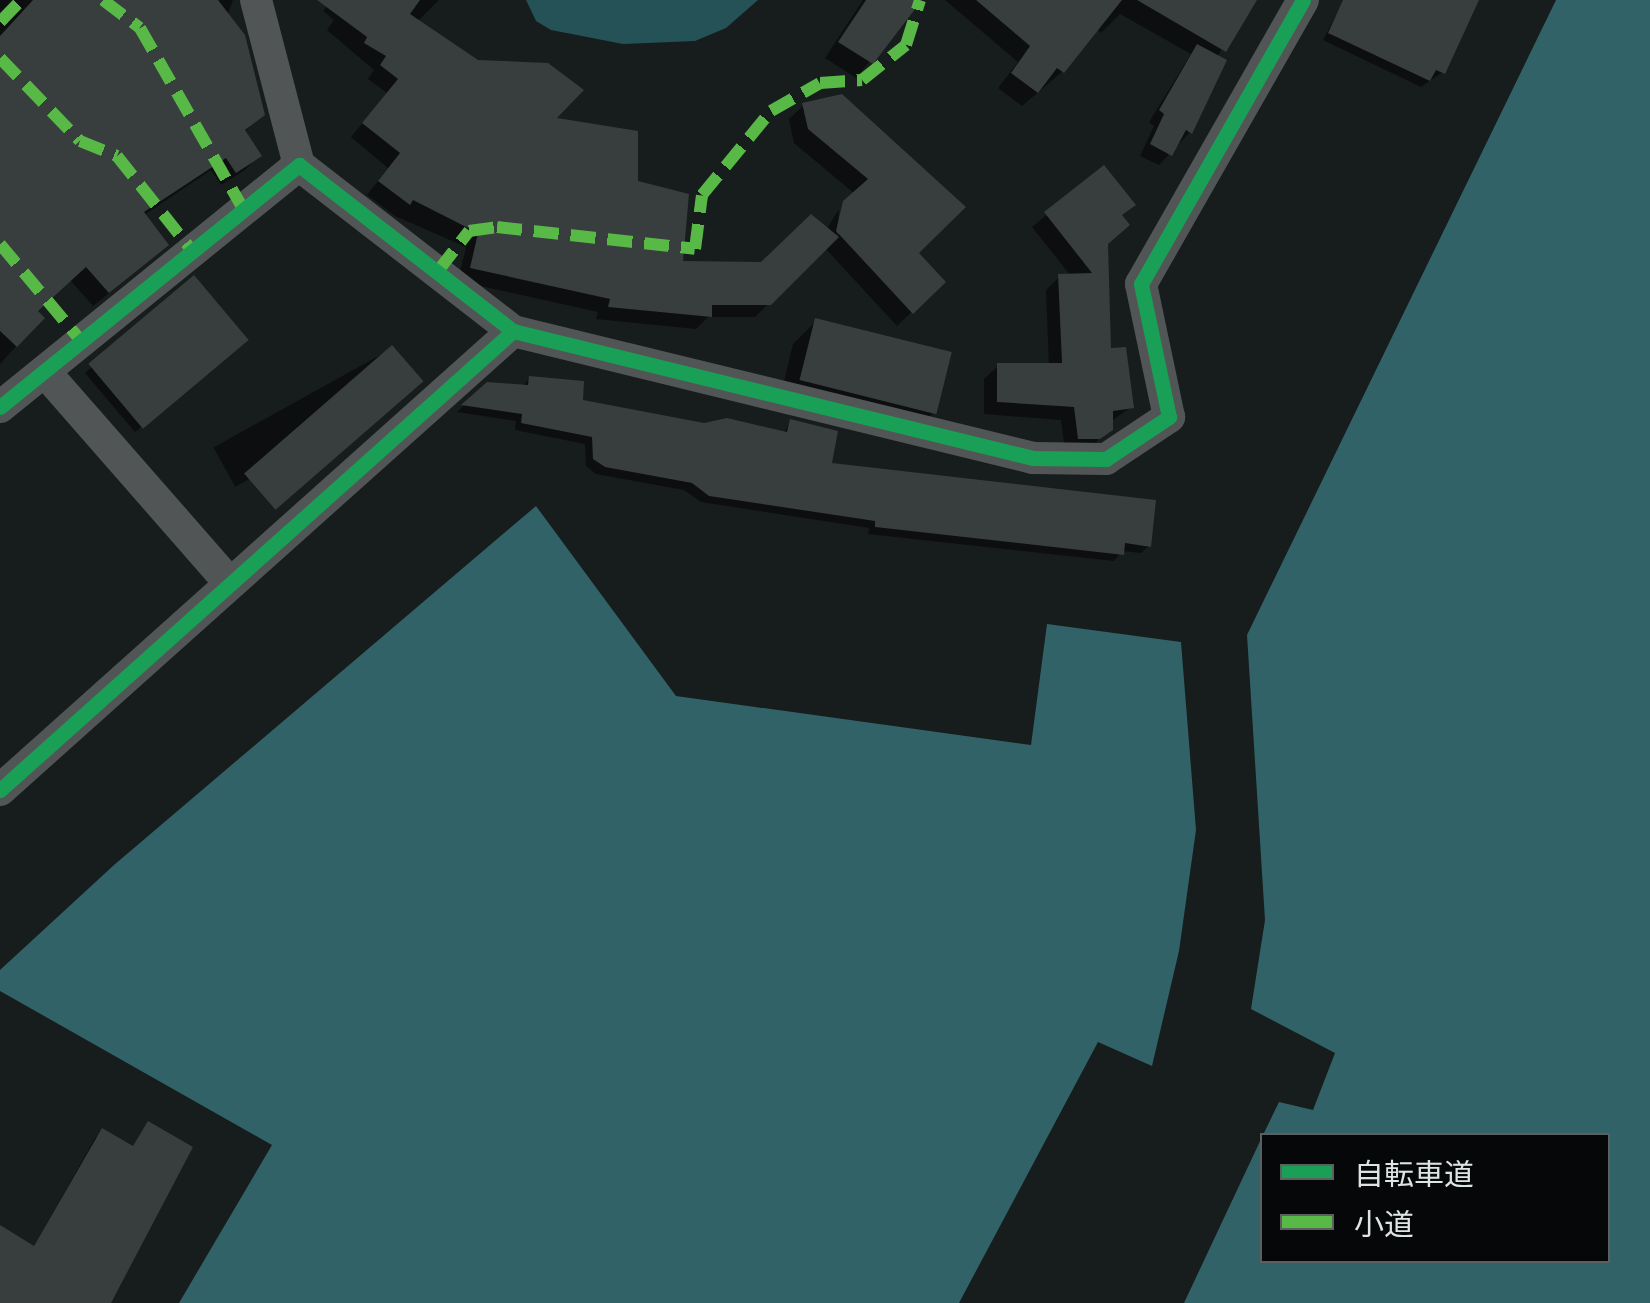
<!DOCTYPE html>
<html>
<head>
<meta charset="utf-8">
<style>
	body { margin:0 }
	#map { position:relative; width:1650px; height:1303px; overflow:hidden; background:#171c1d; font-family:"Asap Condensed","Noto Sans JP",sans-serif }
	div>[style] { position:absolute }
	.forest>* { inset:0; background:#245257 }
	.water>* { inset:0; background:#316267 }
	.shadow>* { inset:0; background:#0007; transform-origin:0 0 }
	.building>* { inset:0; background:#383d3e; transform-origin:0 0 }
	.minor>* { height:32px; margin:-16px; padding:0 16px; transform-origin:16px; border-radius:16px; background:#525555 }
	.quiet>* { height:12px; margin-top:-6px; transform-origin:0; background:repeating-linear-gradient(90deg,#58b947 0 25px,transparent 0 37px) }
	.cycleway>* { height:15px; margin:-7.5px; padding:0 7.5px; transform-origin:7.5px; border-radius:7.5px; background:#1a9f57 }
	span { translate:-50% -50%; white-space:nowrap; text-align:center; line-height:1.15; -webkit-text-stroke:8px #050708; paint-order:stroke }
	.legend { position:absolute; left:1260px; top:1133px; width:350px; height:130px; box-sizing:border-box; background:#050708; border:2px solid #5c5f60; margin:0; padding:12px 18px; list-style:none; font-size:30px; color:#dee4e4 }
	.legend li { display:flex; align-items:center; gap:20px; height:50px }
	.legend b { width:50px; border:2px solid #5c5f60 }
</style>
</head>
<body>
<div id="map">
	<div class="forest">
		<i style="clip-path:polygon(526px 0,758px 0,726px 28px,695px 41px,623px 44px,551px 30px,536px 21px)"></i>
	</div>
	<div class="water">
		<i style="clip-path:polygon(1556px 0,1650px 0,1650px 1303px,1184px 1303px,1262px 1137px,1262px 1260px,1608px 1260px,1608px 1136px,1263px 1135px,1279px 1102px,1313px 1110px,1335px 1053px,1251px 1009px,1265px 920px,1247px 635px)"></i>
		<i style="clip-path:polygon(536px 506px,676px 696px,1031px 745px,1047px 624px,1181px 642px,1196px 830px,1179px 951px,1152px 1066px,1098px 1042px,959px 1303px,179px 1303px,272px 1145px,0 991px,0 970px,114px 865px)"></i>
	</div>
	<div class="shadow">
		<i style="clip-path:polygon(0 0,233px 0,227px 16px,263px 115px,243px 133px,259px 155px,245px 170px,221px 185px,211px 170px,144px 215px,151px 259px,93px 306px,70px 280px,35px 312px,42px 318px,0 364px)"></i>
		<i style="clip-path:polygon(332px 0,439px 0,417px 22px,636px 183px,680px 264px,762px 265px,826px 230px,839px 209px,836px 243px,845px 202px,855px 194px,794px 143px,789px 119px,804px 105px,842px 97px,915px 253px,943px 282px,897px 326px,825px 248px,755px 317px,708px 317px,696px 329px,596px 319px,598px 312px,458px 281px,466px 247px,395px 216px,367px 195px,388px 168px,351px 137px,387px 93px,368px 79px,374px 70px,327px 30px,334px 20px,323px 11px)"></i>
		<i style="clip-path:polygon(863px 0,919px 0,856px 78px,825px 58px)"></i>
		<i style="clip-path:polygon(945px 0,1252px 0,1217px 57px,1190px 132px,1159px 165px,1140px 156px,1154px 126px,1149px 122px,1191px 54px,1120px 14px,1101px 33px,1096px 28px,1062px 72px,1022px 106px,998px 88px,1018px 62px)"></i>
		<i style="clip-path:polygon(1344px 0,1476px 0,1443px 72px,1421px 87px,1323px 40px)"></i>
		<i style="clip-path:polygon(1103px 168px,1120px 216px,1105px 245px,1109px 350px,1131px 407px,1110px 422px,1096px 443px,1065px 451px,1061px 420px,984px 414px,984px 379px,998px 366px,1049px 366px,1046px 290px,1059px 277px,1071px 276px,1032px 227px)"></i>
		<i style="clip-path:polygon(816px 321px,935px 411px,913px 434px,779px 402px,793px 344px)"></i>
		<i style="clip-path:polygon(238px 347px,135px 432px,85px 373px,92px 367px)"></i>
		<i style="left:391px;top:349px;width:45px;height:203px;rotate:61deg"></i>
		<i style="clip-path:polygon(530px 378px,580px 402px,704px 425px,783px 434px,791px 422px,829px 465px,1149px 546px,1141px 553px,1122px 551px,1114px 561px,868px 534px,869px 528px,701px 502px,684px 490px,596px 474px,586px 466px,585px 444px,515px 430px,516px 421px,457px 412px,487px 384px,522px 387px)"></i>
		<i style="clip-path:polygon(149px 1124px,107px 1303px,0 1303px,0 1237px,33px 1248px,95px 1138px,102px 1131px,132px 1148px)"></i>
	</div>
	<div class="building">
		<i style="clip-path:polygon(33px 0,218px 0,245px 35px,265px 115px,245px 130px,262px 156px,236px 173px,226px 158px,144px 212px,169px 245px,109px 293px,86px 267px,38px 311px,45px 318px,17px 347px,0 331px,0 36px)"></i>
		<i style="clip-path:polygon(317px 0,420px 0,410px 14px,478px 60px,548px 63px,584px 90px,557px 118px,638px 131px,638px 181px,689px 194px,683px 261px,761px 262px,811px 214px,839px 237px,771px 305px,712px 305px,712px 317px,608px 307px,610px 299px,470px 268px,478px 233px,413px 200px,410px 205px,378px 181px,400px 153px,362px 123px,398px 79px,380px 65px,386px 56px,364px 43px,367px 37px)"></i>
		<i style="clip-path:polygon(866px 0,922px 0,873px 64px,838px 42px)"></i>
		<i style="clip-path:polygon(976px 0,1122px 0,1064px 73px,1057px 68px,1038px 93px,1011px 73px,1030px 46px)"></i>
		<i style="clip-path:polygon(1137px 0,1257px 0,1226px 52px)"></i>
		<i style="clip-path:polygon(1343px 0,1479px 0,1445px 74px,1436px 70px,1430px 81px,1328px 33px)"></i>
		<i style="clip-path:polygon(1197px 44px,1227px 60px,1192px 134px,1186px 130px,1172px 156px,1150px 144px,1164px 114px,1159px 110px)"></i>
		<i style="clip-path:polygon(842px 94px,966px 207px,919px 253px,946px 282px,913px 314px,836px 231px,843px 201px,868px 179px,808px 129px,802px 103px)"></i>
		<i style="clip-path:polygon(1104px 165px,1136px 205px,1122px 215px,1130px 225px,1108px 244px,1111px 348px,1126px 347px,1134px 408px,1113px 411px,1113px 430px,1100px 439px,1078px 439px,1074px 407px,997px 402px,997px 363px,1062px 363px,1058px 274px,1092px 273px,1044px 212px)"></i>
		<i style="left:194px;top:275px;width:85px;height:138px;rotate:50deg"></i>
		<i style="left:815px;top:318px;width:141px;height:64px;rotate:14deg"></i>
		<i style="left:392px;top:345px;width:48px;height:196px;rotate:49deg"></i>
		<i style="clip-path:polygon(529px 376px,584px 381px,583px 400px,704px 423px,727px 418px,787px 432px,790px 419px,838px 431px,832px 463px,1156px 500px,1151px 547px,1125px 543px,1124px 555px,875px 527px,875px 521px,709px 496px,692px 483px,605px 467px,593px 459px,592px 437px,521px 423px,522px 414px,461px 405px,487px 382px,528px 385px)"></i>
		<i style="clip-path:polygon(148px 1121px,193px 1147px,111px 1303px,0 1303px,0 1225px,34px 1246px,102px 1128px,133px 1146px)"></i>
	</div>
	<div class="minor">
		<i style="left:256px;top:0;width:171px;rotate:75.4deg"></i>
		<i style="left:45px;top:372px;width:279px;rotate:48.8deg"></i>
		<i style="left:0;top:407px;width:385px;rotate:-39deg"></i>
		<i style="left:299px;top:165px;width:271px;rotate:37.8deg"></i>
		<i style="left:513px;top:331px;width:535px;rotate:13.72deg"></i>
		<i style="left:1033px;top:458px;width:73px;rotate:0.8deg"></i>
		<i style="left:1106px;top:459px;width:76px;rotate:-33.7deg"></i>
		<i style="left:1169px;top:417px;width:136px;rotate:-101.9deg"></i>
		<i style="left:1141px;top:284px;width:327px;rotate:-60.3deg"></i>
		<i style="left:0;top:790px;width:688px;rotate:-41.82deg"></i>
	</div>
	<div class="quiet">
		<i style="left:103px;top:0;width:46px;rotate:37.1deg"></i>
		<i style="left:140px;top:28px;width:210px;rotate:60.3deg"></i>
		<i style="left:0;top:22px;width:30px;rotate:-46deg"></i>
		<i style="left:0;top:58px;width:115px;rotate:46.1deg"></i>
		<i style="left:80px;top:141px;width:40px;rotate:22deg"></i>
		<i style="left:117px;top:156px;width:122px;rotate:51.6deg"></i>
		<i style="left:0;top:244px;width:128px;rotate:50.1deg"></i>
		<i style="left:438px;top:271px;width:51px;rotate:-52.2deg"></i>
		<i style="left:469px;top:231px;width:28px;rotate:-8deg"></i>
		<i style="left:497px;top:227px;width:199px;rotate:6.3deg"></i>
		<i style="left:695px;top:249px;width:54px;rotate:-82.6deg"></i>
		<i style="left:702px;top:195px;width:109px;rotate:-50.6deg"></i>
		<i style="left:771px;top:111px;width:56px;rotate:-29.7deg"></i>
		<i style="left:820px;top:83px;width:42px;rotate:-4.1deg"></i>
		<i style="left:862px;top:80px;width:56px;rotate:-38.5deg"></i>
		<i style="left:906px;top:45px;width:47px;rotate:-72.7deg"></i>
	</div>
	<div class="cycleway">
		<i style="left:0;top:407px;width:385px;rotate:-39deg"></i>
		<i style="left:299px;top:165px;width:271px;rotate:37.8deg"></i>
		<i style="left:513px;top:331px;width:535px;rotate:13.72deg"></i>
		<i style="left:1033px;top:458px;width:73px;rotate:0.8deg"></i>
		<i style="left:1106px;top:459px;width:76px;rotate:-33.7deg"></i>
		<i style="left:1169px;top:417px;width:136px;rotate:-101.9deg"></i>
		<i style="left:1141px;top:284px;width:327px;rotate:-60.3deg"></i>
		<i style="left:0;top:790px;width:688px;rotate:-41.82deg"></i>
	</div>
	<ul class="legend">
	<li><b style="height:12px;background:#1a9f57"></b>自転車道</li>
	<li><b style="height:12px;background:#58b947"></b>小道</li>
	</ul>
</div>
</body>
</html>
